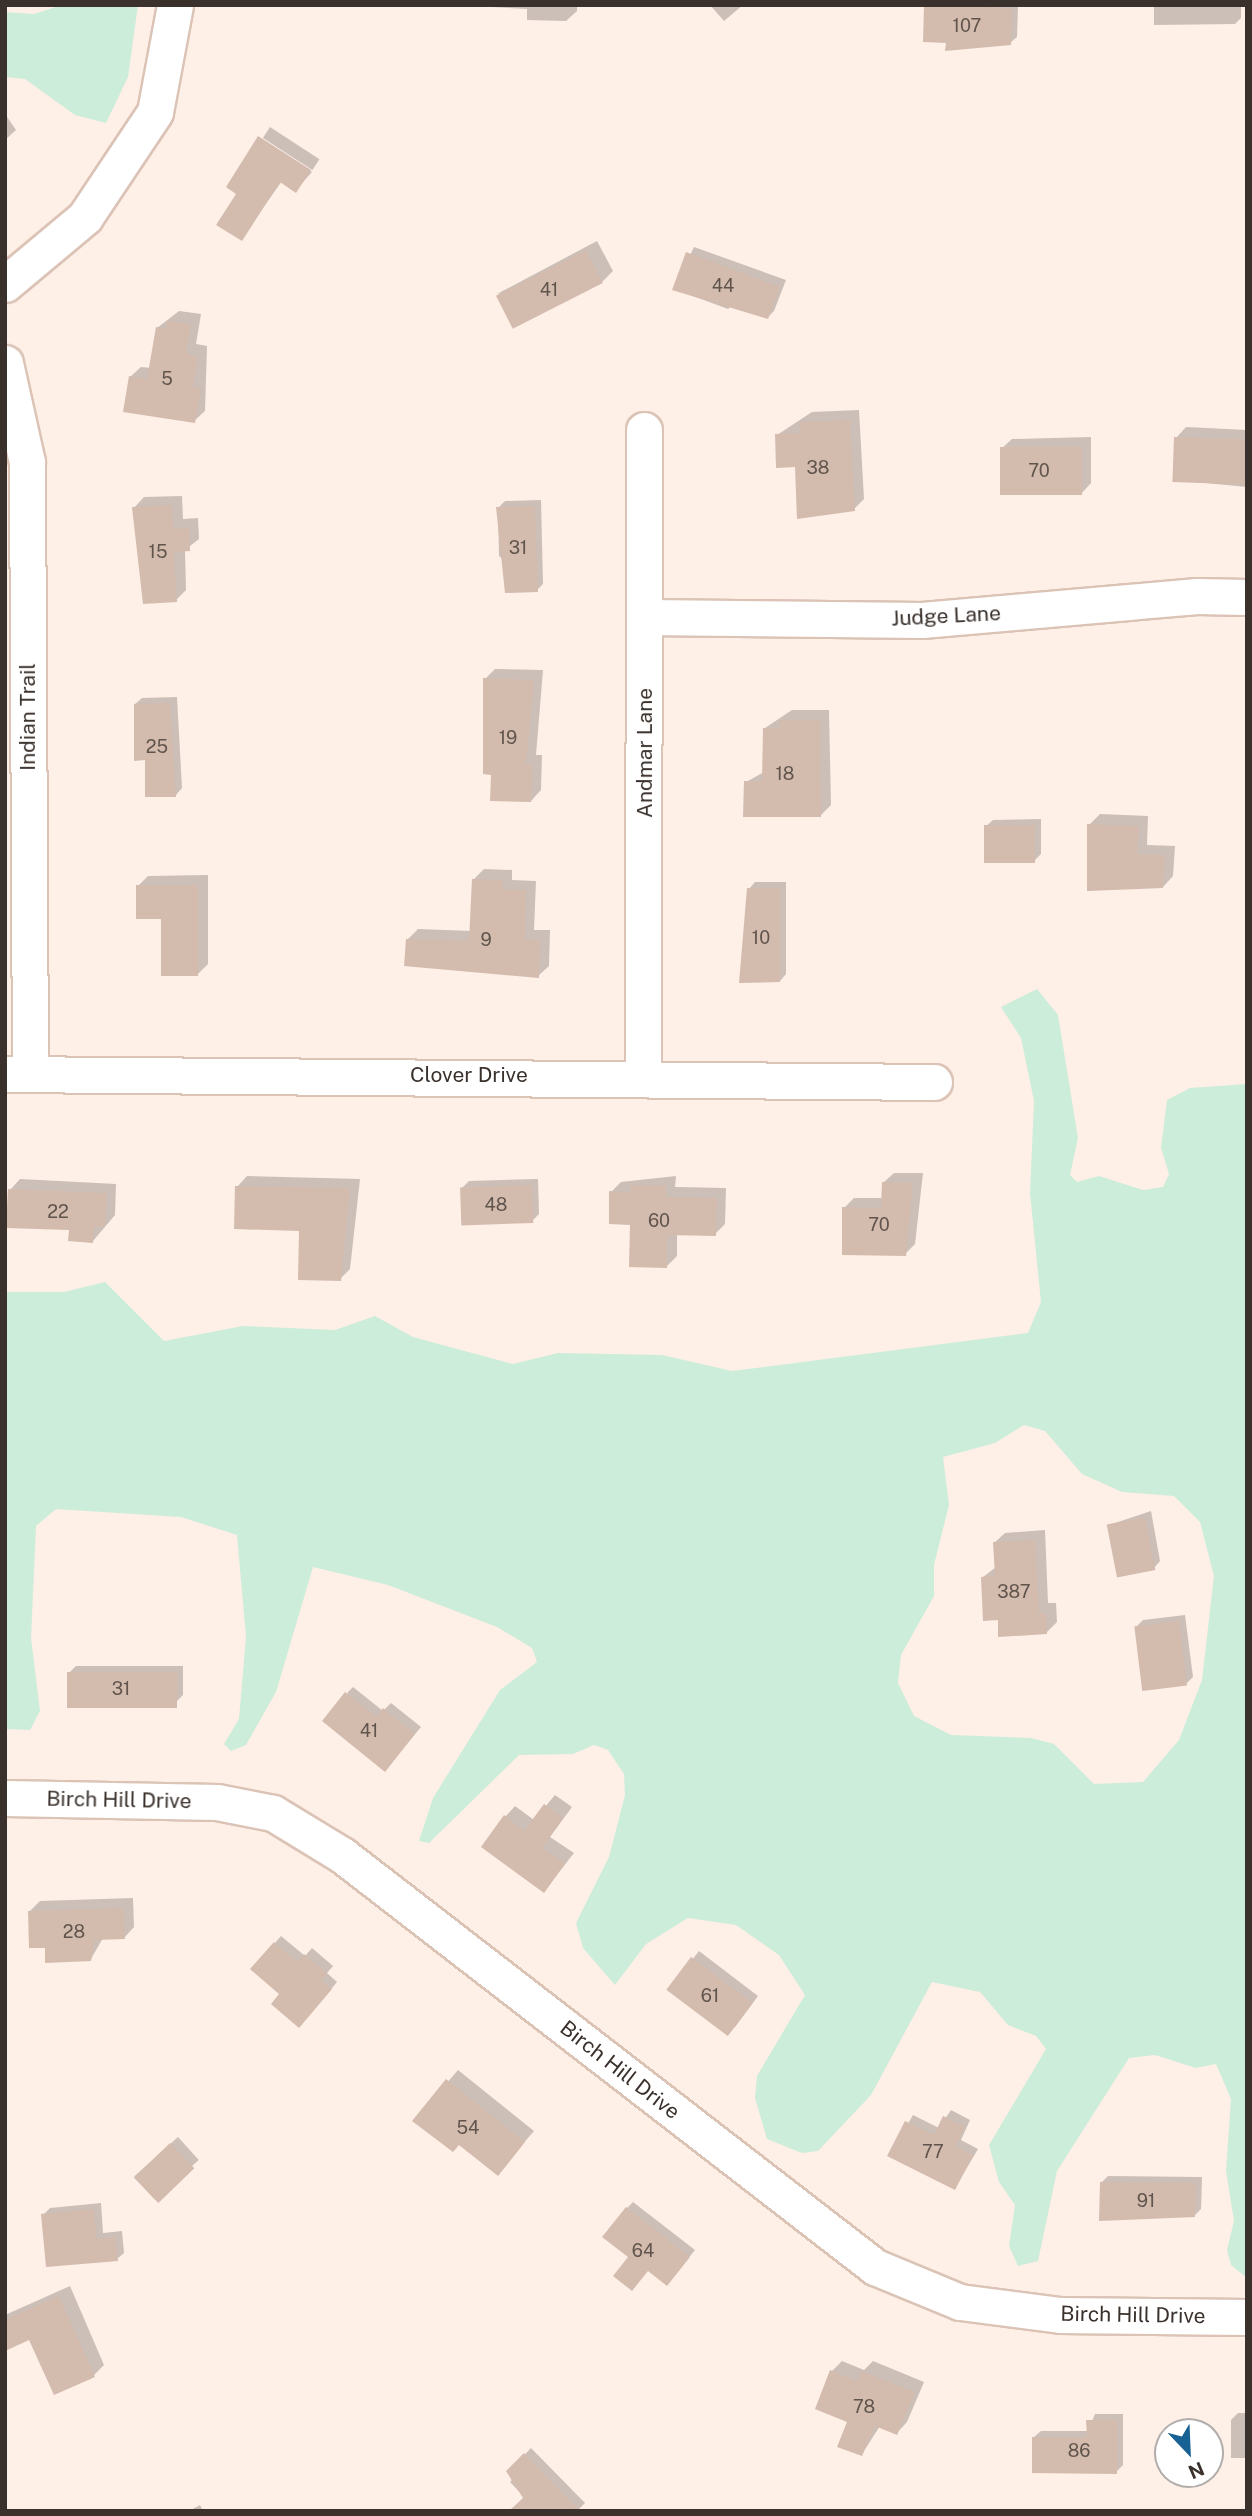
<!DOCTYPE html>
<html>
<head>
<meta charset="utf-8">
<style>
	body { margin:0 }
	#map { position:relative; width:1252px; height:2516px; overflow:hidden; background:#feefe7; font-family:"Public Sans",sans-serif }
	div>[style] { position:absolute }
	.green>* { inset:0; background:#cbedda }
	.shadow>* { inset:0; background:#0003; transform-origin:0 0 }
	.building>* { inset:0; background:#d3bbae; transform-origin:0 0 }
	.roads { filter:drop-shadow(2px 0 #dbc3b6) drop-shadow(-2px 0 #dbc3b6) drop-shadow(0 2px #dbc3b6) drop-shadow(0 -2px #dbc3b6) }
	.minor>* { height:35px; margin:-17.5px; padding:0 17.5px; transform-origin:17.5px; border-radius:17.5px; background:#fff }
	span { translate:-50% -50%; white-space:nowrap; text-align:center; line-height:1.15; -webkit-text-stroke:5px #fff; paint-order:stroke }
	.number-label { font-size:18px; color:#60544c }
	.number-label span { -webkit-text-stroke-width:0 }
	.street-label { font-size:21px; color:#3a312c }
	.frame { position:absolute; inset:0; border:7px solid #3a312c; pointer-events:none }
	.north { position:absolute; left:1154px; top:2418px; width:70px; height:70px; box-sizing:border-box; background:#fff; border:2px solid #b0adab; border-radius:50%; rotate:157deg; font-size:19px; font-weight:700; line-height:28px; text-align:center; color:#3a312c }
	.north::after { content:''; display:block; margin:auto; width:24px; height:32px; background:#176194; clip-path:polygon(50% 0,100% 100%,50% 72%,0 100%) }
</style>
</head>
<body>
<div id="map">
	<div class="green">
		<i style="clip-path:polygon(62px 5px,138px 5px,128px 77px,106px 123px,75px 115px,25px 79px,5px 77px,5px 12px,34px 14px)"></i>
		<i style="clip-path:polygon(evenodd,1037px 989px,1058px 1015px,1078px 1138px,1070px 1175px,1077px 1182px,1099px 1176px,1143px 1190px,1163px 1187px,1169px 1174px,1161px 1148px,1167px 1100px,1190px 1088px,1247px 1084px,1247px 2278px,1231px 2265px,1227px 2250px,1234px 2221px,1226px 2171px,1231px 2099px,1216px 2064px,1196px 2068px,1155px 2055px,1129px 2058px,1057px 2171px,1038px 2261px,1018px 2266px,1009px 2246px,1015px 2205px,999px 2182px,989px 2145px,1046px 2049px,1036px 2036px,1008px 2025px,980px 1992px,932px 1982px,871px 2095px,818px 2151px,802px 2153px,767px 2139px,755px 2098px,757px 2076px,805px 1995px,779px 1955px,736px 1925px,688px 1918px,646px 1944px,615px 1985px,583px 1948px,576px 1923px,609px 1857px,625px 1795px,624px 1774px,608px 1750px,594px 1745px,573px 1754px,519px 1755px,429px 1843px,419px 1841px,433px 1798px,500px 1690px,537px 1662px,532px 1648px,497px 1627px,388px 1585px,313px 1567px,276px 1692px,246px 1745px,231px 1751px,224px 1744px,239px 1719px,246px 1637px,237px 1535px,181px 1517px,56px 1509px,36px 1526px,31px 1638px,40px 1711px,30px 1730px,5px 1729px,5px 1292px,64px 1292px,105px 1282px,164px 1341px,243px 1326px,335px 1330px,375px 1316px,413px 1337px,513px 1364px,558px 1353px,662px 1355px,732px 1371px,1028px 1333px,1041px 1302px,1030px 1193px,1034px 1101px,1021px 1038px,1001px 1007px,1037px 989px,1024px 1425px,1045px 1431px,1082px 1474px,1122px 1492px,1174px 1496px,1200px 1522px,1214px 1576px,1202px 1680px,1179px 1740px,1143px 1782px,1094px 1784px,1054px 1744px,1031px 1738px,951px 1735px,914px 1716px,898px 1683px,901px 1655px,934px 1596px,934px 1565px,949px 1505px,943px 1457px,995px 1443px,1024px 1425px)"></i>
	</div>
	<div class="shadow">
		<i style="clip-path:polygon(456px 5px,577px 5px,577px 11px,566px 21px,527px 20px,527px 9px)"></i>
		<i style="clip-path:polygon(710px 5px,743px 5px,724px 21px)"></i>
		<i style="clip-path:polygon(926px 5px,1018px 5px,1017px 37px,1010px 43px)"></i>
		<i style="clip-path:polygon(1154px 5px,1241px 5px,1241px 18px,1235px 24px,1154px 25px)"></i>
		<i style="clip-path:polygon(5px 114px,16px 130px,5px 140px)"></i>
		<i style="left:270px;top:127px;width:59px;height:13px;rotate:33deg"></i>
		<i style="clip-path:polygon(259px 139px,312px 172px,296px 190px,282px 181px,241px 239px,239px 193px)"></i>
		<i style="clip-path:polygon(597px 241px,613px 271px,602px 282px,497px 294px)"></i>
		<i style="clip-path:polygon(694px 247px,786px 280px,774px 311px,768px 317px,733px 305px,728px 309px,674px 289px)"></i>
		<i style="clip-path:polygon(179px 311px,201px 314px,196px 344px,207px 346px,205px 411px,194px 421px,130px 377px,141px 367px,151px 368px,157px 328px)"></i>
		<i style="clip-path:polygon(859px 410px,864px 499px,854px 509px,799px 517px,797px 465px,777px 435px,812px 412px)"></i>
		<i style="clip-path:polygon(1186px 427px,1247px 430px,1247px 487px,1174px 480px,1176px 438px)"></i>
		<i style="clip-path:polygon(1091px 437px,1091px 483px,1081px 494px,1001px 449px,1012px 439px)"></i>
		<i style="clip-path:polygon(182px 496px,183px 519px,198px 518px,199px 539px,185px 550px,186px 590px,176px 600px,134px 508px,144px 497px)"></i>
		<i style="clip-path:polygon(541px 500px,543px 584px,537px 590px,499px 556px,498px 508px,505px 501px)"></i>
		<i style="clip-path:polygon(495px 669px,543px 670px,536px 755px,542px 755px,541px 790px,531px 801px,493px 773px,485px 679px)"></i>
		<i style="clip-path:polygon(177px 697px,182px 788px,176px 795px,146px 759px,135px 704px,142px 698px)"></i>
		<i style="clip-path:polygon(792px 710px,829px 710px,831px 805px,820px 816px,746px 782px,764px 772px,765px 728px)"></i>
		<i style="clip-path:polygon(1100px 814px,1148px 816px,1147px 845px,1175px 846px,1173px 876px,1163px 887px,1089px 825px)"></i>
		<i style="clip-path:polygon(1041px 819px,1041px 854px,1034px 861px,986px 826px,993px 820px)"></i>
		<i style="clip-path:polygon(484px 869px,512px 870px,512px 880px,536px 881px,534px 930px,550px 930px,549px 966px,538px 976px,407px 940px,418px 929px,472px 931px,474px 879px)"></i>
		<i style="clip-path:polygon(208px 875px,208px 964px,198px 974px,138px 886px,148px 876px)"></i>
		<i style="clip-path:polygon(755px 882px,786px 882px,786px 974px,780px 981px,749px 889px)"></i>
		<i style="clip-path:polygon(894px 1173px,923px 1173px,915px 1244px,905px 1254px,844px 1208px,854px 1198px,883px 1198px,883px 1183px)"></i>
		<i style="clip-path:polygon(247px 1176px,360px 1179px,350px 1269px,340px 1279px,301px 1229px,237px 1187px)"></i>
		<i style="clip-path:polygon(676px 1176px,675px 1187px,726px 1188px,725px 1224px,715px 1234px,677px 1233px,677px 1256px,666px 1267px,611px 1192px,621px 1182px)"></i>
		<i style="clip-path:polygon(20px 1179px,116px 1184px,115px 1215px,93px 1241px,10px 1190px)"></i>
		<i style="clip-path:polygon(538px 1179px,539px 1214px,532px 1221px,462px 1188px,469px 1181px)"></i>
		<i style="clip-path:polygon(1151px 1511px,1160px 1561px,1154px 1568px,1109px 1525px)"></i>
		<i style="clip-path:polygon(1045px 1530px,1048px 1603px,1056px 1603px,1057px 1622px,1046px 1633px,999px 1618px,983px 1577px,996px 1567px,994px 1543px,1005px 1533px)"></i>
		<i style="clip-path:polygon(1185px 1615px,1193px 1677px,1186px 1684px,1136px 1627px,1143px 1620px)"></i>
		<i style="clip-path:polygon(76px 1666px,183px 1666px,183px 1695px,176px 1702px,69px 1673px)"></i>
		<i style="clip-path:polygon(353px 1687px,383px 1711px,391px 1703px,421px 1727px,391px 1763px,347px 1693px)"></i>
		<i style="clip-path:polygon(555px 1795px,572px 1807px,550px 1837px,574px 1853px,544px 1891px,505px 1817px,515px 1806px,534px 1820px)"></i>
		<i style="clip-path:polygon(133px 1898px,134px 1927px,124px 1938px,103px 1938px,91px 1959px,47px 1946px,30px 1911px,40px 1901px)"></i>
		<i style="clip-path:polygon(281px 1936px,305px 1956px,312px 1948px,333px 1966px,327px 1973px,337px 1982px,306px 2019px,281px 1994px,275px 1943px)"></i>
		<i style="clip-path:polygon(699px 1951px,758px 1996px,735px 2027px,669px 1990px)"></i>
		<i style="clip-path:polygon(458px 2070px,534px 2131px,498px 2173px,460px 2143px,415px 2120px)"></i>
		<i style="clip-path:polygon(951px 2110px,970px 2120px,961px 2140px,978px 2149px,955px 2188px,890px 2155px,913px 2115px,939px 2128px)"></i>
		<i style="left:178px;top:2137px;width:31px;height:59px;rotate:48deg"></i>
		<i style="clip-path:polygon(1108px 2176px,1202px 2177px,1201px 2209px,1194px 2216px,1102px 2182px)"></i>
		<i style="clip-path:polygon(633px 2202px,695px 2250px,673px 2277px,630px 2256px,627px 2208px)"></i>
		<i style="clip-path:polygon(101px 2203px,103px 2233px,122px 2231px,124px 2253px,117px 2259px,43px 2215px,50px 2208px)"></i>
		<i style="clip-path:polygon(70px 2286px,104px 2365px,94px 2375px,30px 2338px,5px 2349px,5px 2315px)"></i>
		<i style="clip-path:polygon(842px 2361px,864px 2370px,873px 2361px,924px 2382px,907px 2422px,897px 2433px,880px 2426px,862px 2454px,832px 2371px)"></i>
		<i style="clip-path:polygon(1238px 2413px,1247px 2413px,1247px 2458px,1231px 2458px,1231px 2420px)"></i>
		<i style="clip-path:polygon(1095px 2414px,1123px 2414px,1123px 2465px,1116px 2472px,1034px 2437px,1041px 2431px,1088px 2431px)"></i>
		<i style="clip-path:polygon(531px 2448px,585px 2503px,577px 2511px,525px 2498px,510px 2482px,515px 2477px,509px 2471px)"></i>
		<i style="clip-path:polygon(200px 2505px,203px 2511px,189px 2511px)"></i>
	</div>
	<div class="building">
		<i style="clip-path:polygon(924px 5px,1012px 8px,1011px 45px,945px 51px,946px 43px,923px 42px)"></i>
		<i style="clip-path:polygon(258px 136px,311px 170px,296px 193px,280px 182px,242px 241px,216px 225px,236px 194px,226px 187px)"></i>
		<i style="left:586px;top:250px;width:37px;height:101px;rotate:63deg"></i>
		<i style="clip-path:polygon(686px 252px,780px 287px,768px 319px,672px 290px)"></i>
		<i style="clip-path:polygon(167px 321px,191px 324px,186px 354px,198px 356px,193px 387px,201px 388px,195px 423px,123px 412px,129px 376px,147px 379px,156px 327px,166px 328px)"></i>
		<i style="clip-path:polygon(850px 420px,855px 511px,797px 519px,795px 467px,776px 468px,775px 434px,800px 433px,800px 422px)"></i>
		<i style="left:1174px;top:437px;width:73px;height:45px;rotate:2deg"></i>
		<i style="left:1082px;top:447px;width:48px;height:82px;rotate:90deg"></i>
		<i style="clip-path:polygon(172px 505px,173px 529px,189px 528px,190px 551px,174px 552px,177px 602px,143px 604px,132px 507px)"></i>
		<i style="clip-path:polygon(535px 506px,538px 592px,505px 593px,496px 507px)"></i>
		<i style="clip-path:polygon(483px 678px,534px 680px,526px 764px,533px 765px,531px 802px,490px 801px,491px 775px,483px 774px)"></i>
		<i style="clip-path:polygon(170px 703px,176px 797px,145px 797px,145px 760px,134px 761px,134px 704px)"></i>
		<i style="clip-path:polygon(780px 720px,820px 720px,821px 817px,743px 817px,744px 781px,762px 781px,763px 728px,780px 728px)"></i>
		<i style="clip-path:polygon(1087px 824px,1139px 826px,1137px 854px,1165px 855px,1163px 888px,1087px 891px)"></i>
		<i style="left:1035px;top:825px;width:38px;height:51px;rotate:90deg"></i>
		<i style="clip-path:polygon(472px 879px,503px 880px,502px 890px,526px 890px,525px 939px,540px 940px,539px 978px,404px 966px,406px 939px,469px 941px)"></i>
		<i style="clip-path:polygon(136px 885px,198px 885px,198px 976px,161px 976px,161px 919px,136px 919px)"></i>
		<i style="clip-path:polygon(747px 888px,780px 888px,780px 982px,739px 983px)"></i>
		<i style="clip-path:polygon(882px 1182px,913px 1183px,906px 1256px,842px 1255px,842px 1207px,881px 1208px)"></i>
		<i style="left:532px;top:1185px;width:38px;height:72px;rotate:88deg"></i>
		<i style="clip-path:polygon(630px 1185px,666px 1185px,666px 1197px,717px 1198px,716px 1236px,667px 1235px,667px 1268px,629px 1267px,630px 1225px,609px 1224px,609px 1191px,630px 1192px)"></i>
		<i style="clip-path:polygon(235px 1186px,350px 1188px,341px 1281px,298px 1280px,299px 1231px,234px 1229px)"></i>
		<i style="clip-path:polygon(8px 1189px,107px 1193px,105px 1227px,94px 1226px,93px 1243px,68px 1241px,69px 1230px,6px 1228px)"></i>
		<i style="left:1145px;top:1517px;width:54px;height:39px;rotate:79deg"></i>
		<i style="clip-path:polygon(1035px 1540px,1039px 1613px,1046px 1613px,1047px 1634px,998px 1637px,998px 1620px,983px 1621px,981px 1577px,995px 1576px,993px 1542px)"></i>
		<i style="left:1179px;top:1621px;width:65px;height:45px;rotate:83deg"></i>
		<i style="left:67px;top:1672px;width:110px;height:36px"></i>
		<i style="clip-path:polygon(345px 1692px,376px 1717px,383px 1708px,415px 1734px,385px 1772px,322px 1721px)"></i>
		<i style="clip-path:polygon(544px 1804px,563px 1818px,542px 1848px,565px 1864px,544px 1893px,481px 1847px,504px 1815px,524px 1831px)"></i>
		<i style="clip-path:polygon(124px 1908px,125px 1939px,95px 1940px,91px 1961px,45px 1963px,45px 1948px,29px 1948px,28px 1911px)"></i>
		<i style="clip-path:polygon(274px 1942px,298px 1962px,304px 1954px,327px 1973px,321px 1981px,332px 1989px,299px 2028px,271px 2004px,279px 1994px,250px 1969px)"></i>
		<i style="left:691px;top:1957px;width:77px;height:41px;rotate:37deg"></i>
		<i style="clip-path:polygon(446px 2079px,525px 2142px,498px 2176px,459px 2145px,453px 2152px,412px 2121px)"></i>
		<i style="clip-path:polygon(943px 2116px,965px 2127px,955px 2147px,973px 2155px,955px 2190px,887px 2156px,905px 2121px,934px 2135px)"></i>
		<i style="left:170px;top:2143px;width:35px;height:50px;rotate:46deg"></i>
		<i style="clip-path:polygon(1100px 2182px,1196px 2183px,1195px 2217px,1099px 2221px)"></i>
		<i style="clip-path:polygon(626px 2207px,690px 2257px,667px 2286px,648px 2271px,632px 2291px,613px 2276px,628px 2257px,602px 2237px)"></i>
		<i style="clip-path:polygon(94px 2209px,97px 2239px,115px 2237px,118px 2261px,46px 2267px,41px 2214px)"></i>
		<i style="clip-path:polygon(59px 2296px,95px 2377px,54px 2395px,29px 2340px,5px 2351px,5px 2320px)"></i>
		<i style="clip-path:polygon(830px 2370px,857px 2381px,861px 2371px,915px 2392px,897px 2435px,875px 2426px,862px 2456px,837px 2447px,847px 2422px,815px 2409px)"></i>
		<i style="clip-path:polygon(1086px 2420px,1117px 2420px,1117px 2474px,1032px 2473px,1032px 2437px,1087px 2437px)"></i>
		<i style="clip-path:polygon(524px 2453px,580px 2511px,509px 2511px,523px 2498px,506px 2471px)"></i>
	</div>
	<div class="roads">
		<div class="minor">
			<i style="left:5px;top:284px;width:104px;rotate:-39.9deg"></i>
			<i style="left:85px;top:217px;width:126px;rotate:-56.3deg"></i>
			<i style="left:155px;top:112px;width:109px;rotate:-79.4deg"></i>
			<i style="left:5px;top:363px;width:101px;rotate:77.5deg"></i>
			<i style="left:27px;top:462px;width:612px;rotate:89.72deg"></i>
			<i style="left:645px;top:617px;width:277px;rotate:0.6deg"></i>
			<i style="left:922px;top:620px;width:276px;rotate:-5deg"></i>
			<i style="left:1197px;top:596px;width:50px;rotate:1.1deg"></i>
			<i style="left:5px;top:1074px;width:929px;rotate:0.49deg"></i>
			<i style="left:643px;top:1076px;width:646px;rotate:-89.91deg"></i>
			<i style="left:5px;top:1798px;width:212px;rotate:1.1deg"></i>
			<i style="left:217px;top:1802px;width:57px;rotate:11.1deg"></i>
			<i style="left:273px;top:1813px;width:81px;rotate:31.3deg"></i>
			<i style="left:342px;top:1855px;width:674px;rotate:37.7deg"></i>
			<i style="left:875px;top:2267px;width:92px;rotate:22.4deg"></i>
			<i style="left:960px;top:2302px;width:101px;rotate:7.4deg"></i>
			<i style="left:1060px;top:2315px;width:187px;rotate:0.6deg"></i>
		</div>
	</div>
	<div class="number-label">
		<span style="left:967px;top:26px">107</span>
		<span style="left:723px;top:286px">44</span>
		<span style="left:549px;top:290px">41</span>
		<span style="left:167px;top:379px">5</span>
		<span style="left:818px;top:468px">38</span>
		<span style="left:1039px;top:471px">70</span>
		<span style="left:518px;top:548px">31</span>
		<span style="left:158px;top:552px">15</span>
		<span style="left:508px;top:738px">19</span>
		<span style="left:157px;top:747px">25</span>
		<span style="left:785px;top:774px">18</span>
		<span style="left:761px;top:938px">10</span>
		<span style="left:486px;top:940px">9</span>
		<span style="left:496px;top:1205px">48</span>
		<span style="left:58px;top:1212px">22</span>
		<span style="left:659px;top:1221px">60</span>
		<span style="left:879px;top:1225px">70</span>
		<span style="left:1014px;top:1592px">387</span>
		<span style="left:121px;top:1689px">31</span>
		<span style="left:369px;top:1731px">41</span>
		<span style="left:74px;top:1932px">28</span>
		<span style="left:710px;top:1996px">61</span>
		<span style="left:468px;top:2128px">54</span>
		<span style="left:933px;top:2152px">77</span>
		<span style="left:1146px;top:2201px">91</span>
		<span style="left:643px;top:2251px">64</span>
		<span style="left:864px;top:2407px">78</span>
		<span style="left:1079px;top:2451px">86</span>
	</div>
	<div class="street-label">
		<span style="left:946px;top:616px;rotate:-3deg">Judge Lane</span>
		<span style="left:28px;top:717px;rotate:-90deg">Indian Trail</span>
		<span style="left:645px;top:753px;rotate:-90deg">Andmar Lane</span>
		<span style="left:469px;top:1075px">Clover Drive</span>
		<span style="left:119px;top:1800px;rotate:1deg">Birch Hill Drive</span>
		<span style="left:620px;top:2070px;rotate:38deg">Birch Hill Drive</span>
		<span style="left:1133px;top:2315px;rotate:1deg">Birch Hill Drive</span>
	</div>
	<div class="frame"></div>
	<div class="north">N</div>
</div>
</body>
</html>
